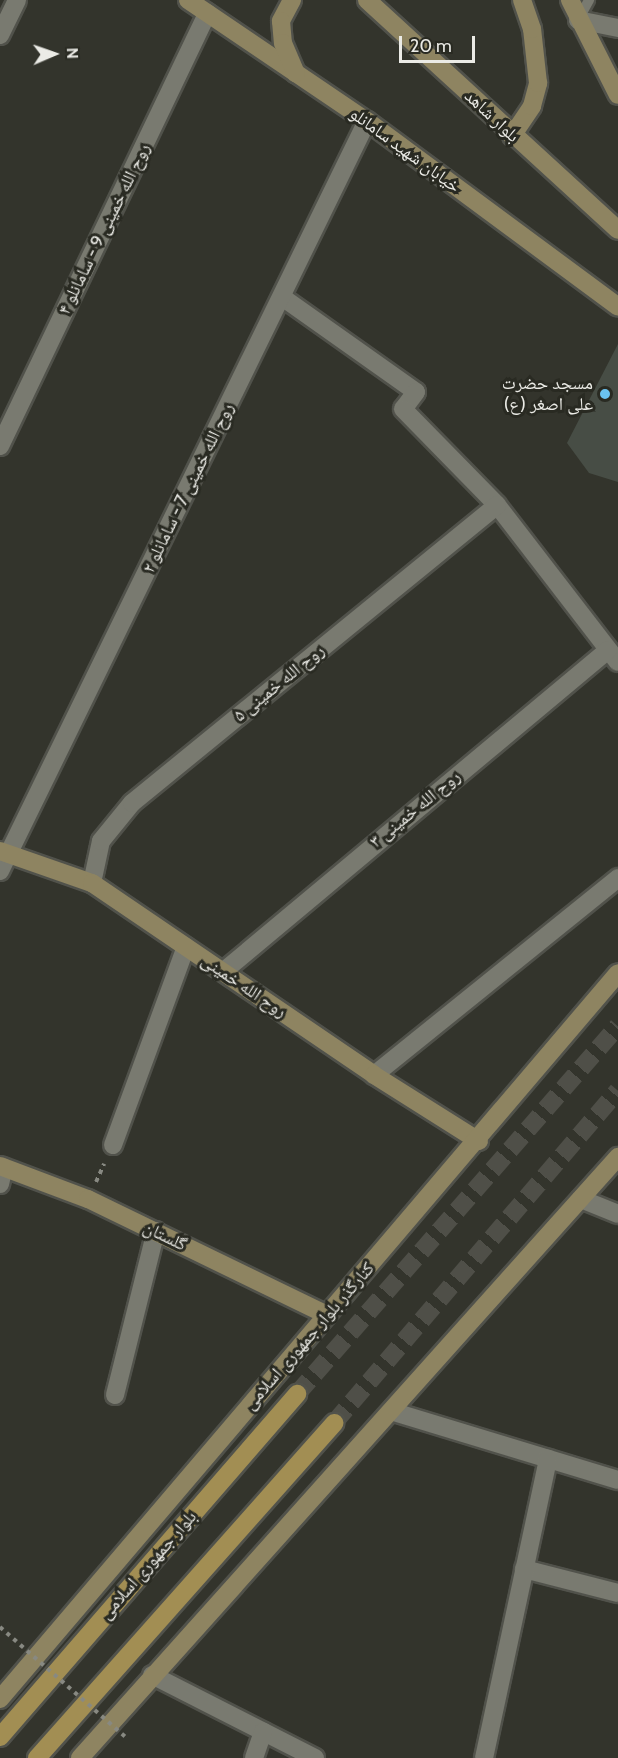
<!DOCTYPE html>
<html>
<head>
<meta charset="utf-8">
<style>
	body { margin:0 }
	#map { position:relative; width:618px; height:1758px; overflow:hidden; background:#33342c; font-family:Cabin,"Noto Naskh Arabic",sans-serif }
	div>[style] { position:absolute }
	.building>* { inset:0; background:#474d45 }
	.primary-tunnel>* { height:18px; margin-top:-9px; transform-origin:0; background:repeating-linear-gradient(90deg,#4f4f48 0 18px,transparent 0 27px) }
	.path>* { height:4px; margin-top:-2px; transform-origin:0; background:repeating-linear-gradient(90deg,#888982 0 4.5px,transparent 0 9px) }
	.roads { filter:drop-shadow(2px 0 #51524b) drop-shadow(-2px 0 #51524b) drop-shadow(0 2px #51524b) drop-shadow(0 -2px #51524b) }
	.lane>* { height:10px; margin:-5px; padding:0 5px; transform-origin:5px; border-radius:5px; background:#797a70 }
	.street>* { height:18px; margin:-9px; padding:0 9px; transform-origin:9px; border-radius:9px; background:#797a70 }
	.secondary>* { height:18px; margin:-9px; padding:0 9px; transform-origin:9px; border-radius:9px; background:#8e8461 }
	.primary>* { height:18px; margin:-9px; padding:0 9px; transform-origin:9px; border-radius:9px; background:#a28e53 }
	.path-bridge>* { height:4px; margin-top:-2px; transform-origin:0; background:repeating-linear-gradient(90deg,#888982 0 4.5px,transparent 0 9px) }
	.dots>* { width:16px; height:16px; translate:-50% -50%; box-sizing:border-box; border:3px solid #292a22; border-radius:50% }
	span { translate:-50% -50%; white-space:nowrap; text-align:center; line-height:1.15; -webkit-text-stroke:6px #292a22; paint-order:stroke }
	.street-label { font-size:18px; color:#ebebe6 }
	.poi-label { font-size:18px; color:#ebebe6 }
	.right { translate:-100% -50%; text-align:right }
	.north { position:absolute; left:24px; top:24px; width:60px; height:60px; -webkit-text-stroke:4px #292a22; paint-order:stroke; rotate:88deg; font-size:16px; font-weight:700; line-height:24px; text-align:center; color:#ebebe6 }
	.north::after { content:''; display:block; margin:auto; width:21px; height:27px; background:#ebebe6; clip-path:polygon(50% 0,100% 100%,50% 72%,0 100%) }
	.scale { position:absolute; left:399px; top:36px; width:76px; height:27px; box-sizing:border-box; border:3px solid #ebebe6; border-top:0; padding-left:8px; font-size:18px; line-height:21px; white-space:nowrap; color:#ebebe6; -webkit-text-stroke:4px #292a22; paint-order:stroke }
</style>
</head>
<body>
<div id="map">
	<div class="building">
		<i style="clip-path:polygon(618px 344px,618px 482px,589px 473px,567px 443px)"></i>
	</div>
	<div class="primary-tunnel">
		<i style="left:297px;top:1394px;width:488px;rotate:-48.9deg"></i>
		<i style="left:334px;top:1423px;width:437px;rotate:-49.5deg"></i>
	</div>
	<div class="path">
		<i style="left:96px;top:1182px;width:20px;rotate:-66deg"></i>
	</div>
	<div class="roads">
		<div class="lane">
			<i style="left:578px;top:20px;width:23px;rotate:-61deg"></i>
		</div>
		<div class="street">
			<i style="left:578px;top:20px;width:41px;rotate:11.3deg"></i>
			<i style="left:0;top:35px;width:39px;rotate:-64deg"></i>
			<i style="left:282px;top:297px;width:164px;rotate:35.3deg"></i>
			<i style="left:416px;top:392px;width:21px;rotate:127deg"></i>
			<i style="left:403px;top:409px;width:134px;rotate:45.6deg"></i>
			<i style="left:497px;top:505px;width:198px;rotate:52.4deg"></i>
			<i style="left:0;top:446px;width:480px;rotate:-64.4deg"></i>
			<i style="left:0;top:871px;width:835px;rotate:-63.93deg"></i>
			<i style="left:92px;top:883px;width:43px;rotate:-77.9deg"></i>
			<i style="left:101px;top:841px;width:49px;rotate:-50.8deg"></i>
			<i style="left:132px;top:803px;width:471px;rotate:-39.2deg"></i>
			<i style="left:224px;top:971px;width:500px;rotate:-39.89deg"></i>
			<i style="left:374px;top:1075px;width:314px;rotate:-38.9deg"></i>
			<i style="left:113px;top:1145px;width:211px;rotate:-69.8deg"></i>
			<i style="left:0;top:1184px;width:17px;rotate:-77deg"></i>
			<i style="left:581px;top:1199px;width:40px;rotate:22deg"></i>
			<i style="left:115px;top:1395px;width:169px;rotate:-76deg"></i>
			<i style="left:394px;top:1412px;width:234px;rotate:16.9deg"></i>
			<i style="left:524px;top:1569px;width:97px;rotate:14.3deg"></i>
			<i style="left:152px;top:1675px;width:183px;rotate:27deg"></i>
			<i style="left:254px;top:1758px;width:28px;rotate:-71deg"></i>
			<i style="left:484px;top:1758px;width:306px;rotate:-77.9deg"></i>
		</div>
		<div class="secondary">
			<i style="left:188px;top:0;width:216px;rotate:34.1deg"></i>
			<i style="left:367px;top:121px;width:312px;rotate:36.5deg"></i>
			<i style="left:292px;top:0;width:24px;rotate:118deg"></i>
			<i style="left:281px;top:21px;width:22px;rotate:85deg"></i>
			<i style="left:283px;top:43px;width:33px;rotate:67deg"></i>
			<i style="left:367px;top:0;width:340px;rotate:42.5deg"></i>
			<i style="left:570px;top:0;width:106px;rotate:63.2deg"></i>
			<i style="left:512px;top:136px;width:36px;rotate:-56deg"></i>
			<i style="left:532px;top:106px;width:24px;rotate:-75deg"></i>
			<i style="left:538px;top:83px;width:54px;rotate:-96.3deg"></i>
			<i style="left:532px;top:29px;width:31px;rotate:-109deg"></i>
			<i style="left:0;top:851px;width:97px;rotate:19.2deg"></i>
			<i style="left:92px;top:883px;width:341px;rotate:34.2deg"></i>
			<i style="left:374px;top:1075px;width:124px;rotate:32.2deg"></i>
			<i style="left:0;top:1166px;width:94px;rotate:20.6deg"></i>
			<i style="left:88px;top:1199px;width:266px;rotate:25.9deg"></i>
			<i style="left:0;top:1699px;width:953px;rotate:-49.59deg"></i>
			<i style="left:80px;top:1758px;width:807px;rotate:-48.17deg"></i>
		</div>
		<div class="primary">
			<i style="left:0;top:1737px;width:454px;rotate:-49.1deg"></i>
			<i style="left:37px;top:1758px;width:448px;rotate:-48.4deg"></i>
		</div>
	</div>
	<div class="path-bridge">
		<i style="left:0;top:1627px;width:171px;rotate:41.2deg"></i>
	</div>
	<div class="dots">
		<i style="left:605px;top:394px;background:#6ac3f1"></i>
	</div>
	<div class="street-label">
		<span style="left:492px;top:116px;rotate:43deg">بلوار شاهد</span>
		<span style="left:405px;top:150px;rotate:36deg">خیابان شهید سامانلو</span>
		<span style="left:104px;top:229px;rotate:-64deg">روح الله خمینی 9 - سامانلو ۴</span>
		<span style="left:188px;top:488px;rotate:-64deg">روح الله خمینی 7 - سامانلو ۲</span>
		<span style="left:279px;top:683px;rotate:-39deg">روح الله خمینی ۵</span>
		<span style="left:415px;top:809px;rotate:-39deg">روح الله خمینی ۳</span>
		<span style="left:244px;top:986px;rotate:34deg">روح الله خمینی</span>
		<span style="left:165px;top:1236px;rotate:26deg">گلستان</span>
		<span style="left:309px;top:1336px;rotate:-49deg">کنارگذر بلوار جمهوری اسلامی</span>
		<span style="left:148px;top:1565px;rotate:-49deg">بلوار جمهوری اسلامی</span>
	</div>
	<div class="poi-label">
		<span class="right" style="left:593px;top:394px">مسجد حضرت<br>علی اصغر (ع)</span>
	</div>
	<div class="north">N</div>
	<div class="scale">20 m</div>
</div>
</body>
</html>
